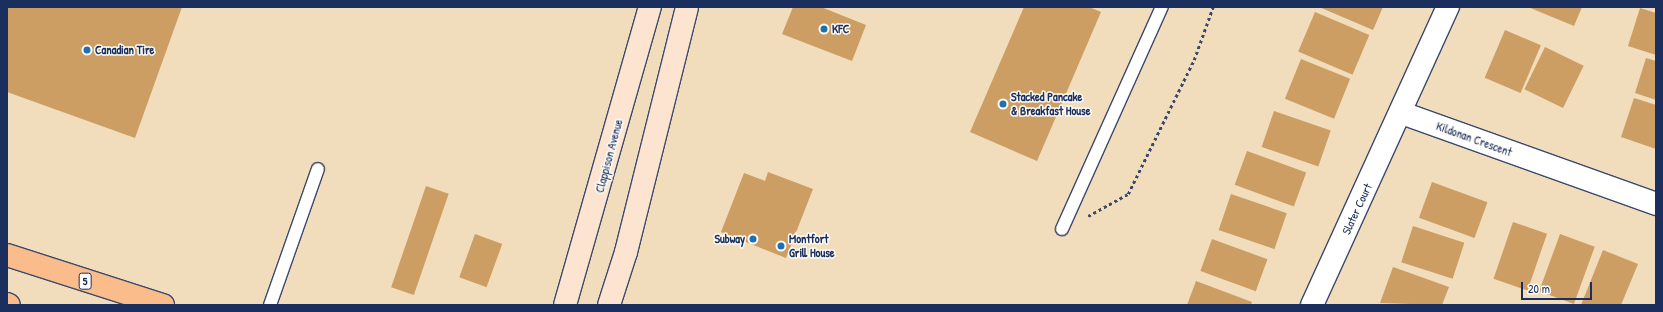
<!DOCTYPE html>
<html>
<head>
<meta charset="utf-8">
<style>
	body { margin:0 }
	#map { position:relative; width:1663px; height:312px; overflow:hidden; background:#f1ddbc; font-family:"Patrick Hand",sans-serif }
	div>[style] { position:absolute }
	.building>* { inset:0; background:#cc9e63; transform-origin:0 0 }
	.path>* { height:2.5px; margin-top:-1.25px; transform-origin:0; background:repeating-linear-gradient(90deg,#3b496c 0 3px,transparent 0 6px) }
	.roads { filter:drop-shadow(1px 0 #3b496c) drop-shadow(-1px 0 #3b496c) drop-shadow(0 1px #3b496c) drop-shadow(0 -1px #3b496c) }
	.service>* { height:12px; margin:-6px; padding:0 6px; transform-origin:6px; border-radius:6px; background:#fff }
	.minor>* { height:22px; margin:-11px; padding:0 11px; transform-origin:11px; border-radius:11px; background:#fff }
	.secondary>* { height:22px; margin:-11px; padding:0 11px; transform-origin:11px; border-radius:11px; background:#fde4d1 }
	.primary>* { height:22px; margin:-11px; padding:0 11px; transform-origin:11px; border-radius:11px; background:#fabc8b }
	.dots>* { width:11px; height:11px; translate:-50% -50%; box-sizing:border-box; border:2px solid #fdfcf7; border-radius:50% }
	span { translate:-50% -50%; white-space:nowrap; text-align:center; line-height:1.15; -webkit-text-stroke:3px #fdfcf7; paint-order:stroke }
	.shield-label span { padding:1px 3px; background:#fdfcf7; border:1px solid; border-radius:3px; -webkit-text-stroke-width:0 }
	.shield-label { font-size:11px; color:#1b2f5e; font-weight:700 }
	.poi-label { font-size:12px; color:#1b2f5e; font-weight:700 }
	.left { translate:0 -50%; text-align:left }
	.right { translate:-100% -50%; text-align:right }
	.street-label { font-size:12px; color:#1b2f5e }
	.frame { position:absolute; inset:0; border:8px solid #1b2f5e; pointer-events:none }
	.scale { position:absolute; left:1521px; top:282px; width:71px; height:18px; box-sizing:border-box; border:2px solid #1b2f5e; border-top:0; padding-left:5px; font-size:12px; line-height:14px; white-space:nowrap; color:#1b2f5e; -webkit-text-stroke:3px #fdfcf7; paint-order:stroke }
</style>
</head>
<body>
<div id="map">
	<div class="building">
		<i style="clip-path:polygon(7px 7px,182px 7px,135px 138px,7px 92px)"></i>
		<i style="clip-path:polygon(793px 7px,821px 7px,866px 25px,852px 61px,782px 34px)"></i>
		<i style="clip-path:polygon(1024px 7px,1089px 7px,1101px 12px,1037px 161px,970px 132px)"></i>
		<i style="clip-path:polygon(1319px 7px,1383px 7px,1373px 30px)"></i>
		<i style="clip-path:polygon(1528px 7px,1582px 7px,1574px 26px)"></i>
		<i style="clip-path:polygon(1640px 8px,1656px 13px,1656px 55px,1628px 46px)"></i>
		<i style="left:1315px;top:12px;width:59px;height:43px;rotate:23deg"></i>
		<i style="left:1505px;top:30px;width:39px;height:52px;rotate:23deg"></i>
		<i style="left:1545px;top:47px;width:43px;height:47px;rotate:26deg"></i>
		<i style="clip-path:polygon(1646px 58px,1656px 61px,1656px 100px,1635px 93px)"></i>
		<i style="left:1301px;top:59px;width:53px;height:43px;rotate:22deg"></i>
		<i style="clip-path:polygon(1634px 98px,1656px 105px,1656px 149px,1621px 137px)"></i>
		<i style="left:1274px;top:111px;width:60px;height:38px;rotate:19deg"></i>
		<i style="left:1247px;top:151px;width:63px;height:36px;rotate:20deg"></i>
		<i style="clip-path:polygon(768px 172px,813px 189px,786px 258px,721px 232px,744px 173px,765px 181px)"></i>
		<i style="left:1432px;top:182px;width:59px;height:38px;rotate:20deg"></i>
		<i style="left:426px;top:186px;width:24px;height:107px;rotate:19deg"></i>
		<i style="left:1231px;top:194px;width:59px;height:38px;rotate:19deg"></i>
		<i style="left:1513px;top:222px;width:36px;height:60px;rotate:19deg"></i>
		<i style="left:1413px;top:226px;width:54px;height:38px;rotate:18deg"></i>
		<i style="left:475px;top:234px;width:29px;height:46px;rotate:20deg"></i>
		<i style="left:1560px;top:234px;width:37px;height:61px;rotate:20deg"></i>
		<i style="left:1212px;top:239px;width:59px;height:34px;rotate:20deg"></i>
		<i style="clip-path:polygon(1603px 250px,1638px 264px,1621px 305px,1581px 305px)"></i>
		<i style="clip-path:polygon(1393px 267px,1449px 287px,1442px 305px,1380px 303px)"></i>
		<i style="clip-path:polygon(1196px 281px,1252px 302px,1251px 305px,1187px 305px)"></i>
	</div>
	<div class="path">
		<i style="left:1088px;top:216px;width:46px;rotate:-28.8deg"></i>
		<i style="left:1128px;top:194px;width:149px;rotate:-63.8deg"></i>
		<i style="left:1194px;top:60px;width:56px;rotate:-70.3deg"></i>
	</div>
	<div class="roads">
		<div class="service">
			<i style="left:1062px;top:229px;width:243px;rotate:-65.8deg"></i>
			<i style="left:270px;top:305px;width:144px;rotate:-70.6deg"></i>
		</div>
		<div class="minor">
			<i style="left:1402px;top:113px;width:270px;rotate:19.7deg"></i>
			<i style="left:1312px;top:305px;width:328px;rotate:-65.5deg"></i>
		</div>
		<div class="secondary">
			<i style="left:565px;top:305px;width:310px;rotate:-74.1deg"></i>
			<i style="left:609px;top:305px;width:56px;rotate:-72.2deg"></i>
			<i style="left:626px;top:252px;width:252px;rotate:-76deg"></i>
		</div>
		<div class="primary">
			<i style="left:7px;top:255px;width:164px;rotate:17.8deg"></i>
			<i style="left:7px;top:304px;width:2px;rotate:27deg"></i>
		</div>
	</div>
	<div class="dots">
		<i style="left:824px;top:29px;background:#1f6fb2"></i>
		<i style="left:87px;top:50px;background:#1f6fb2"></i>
		<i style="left:1003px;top:104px;background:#1f6fb2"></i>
		<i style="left:753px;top:239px;background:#1f6fb2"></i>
		<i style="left:781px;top:246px;background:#1f6fb2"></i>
	</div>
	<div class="shield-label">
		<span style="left:85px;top:281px">5</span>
	</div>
	<div class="poi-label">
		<span class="left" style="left:832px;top:29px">KFC</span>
		<span class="left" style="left:95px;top:50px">Canadian Tire</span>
		<span class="left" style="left:1011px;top:104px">Stacked Pancake<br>&amp; Breakfast House</span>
		<span class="right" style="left:745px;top:239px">Subway</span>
		<span class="left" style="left:789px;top:246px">Montfort<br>Grill House</span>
	</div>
	<div class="street-label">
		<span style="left:1474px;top:139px;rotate:20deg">Kildonan Crescent</span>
		<span style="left:609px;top:156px;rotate:-75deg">Clappison Avenue</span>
		<span style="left:1357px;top:209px;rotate:-65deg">Slater Court</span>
	</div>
	<div class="frame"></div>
	<div class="scale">20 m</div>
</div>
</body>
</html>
